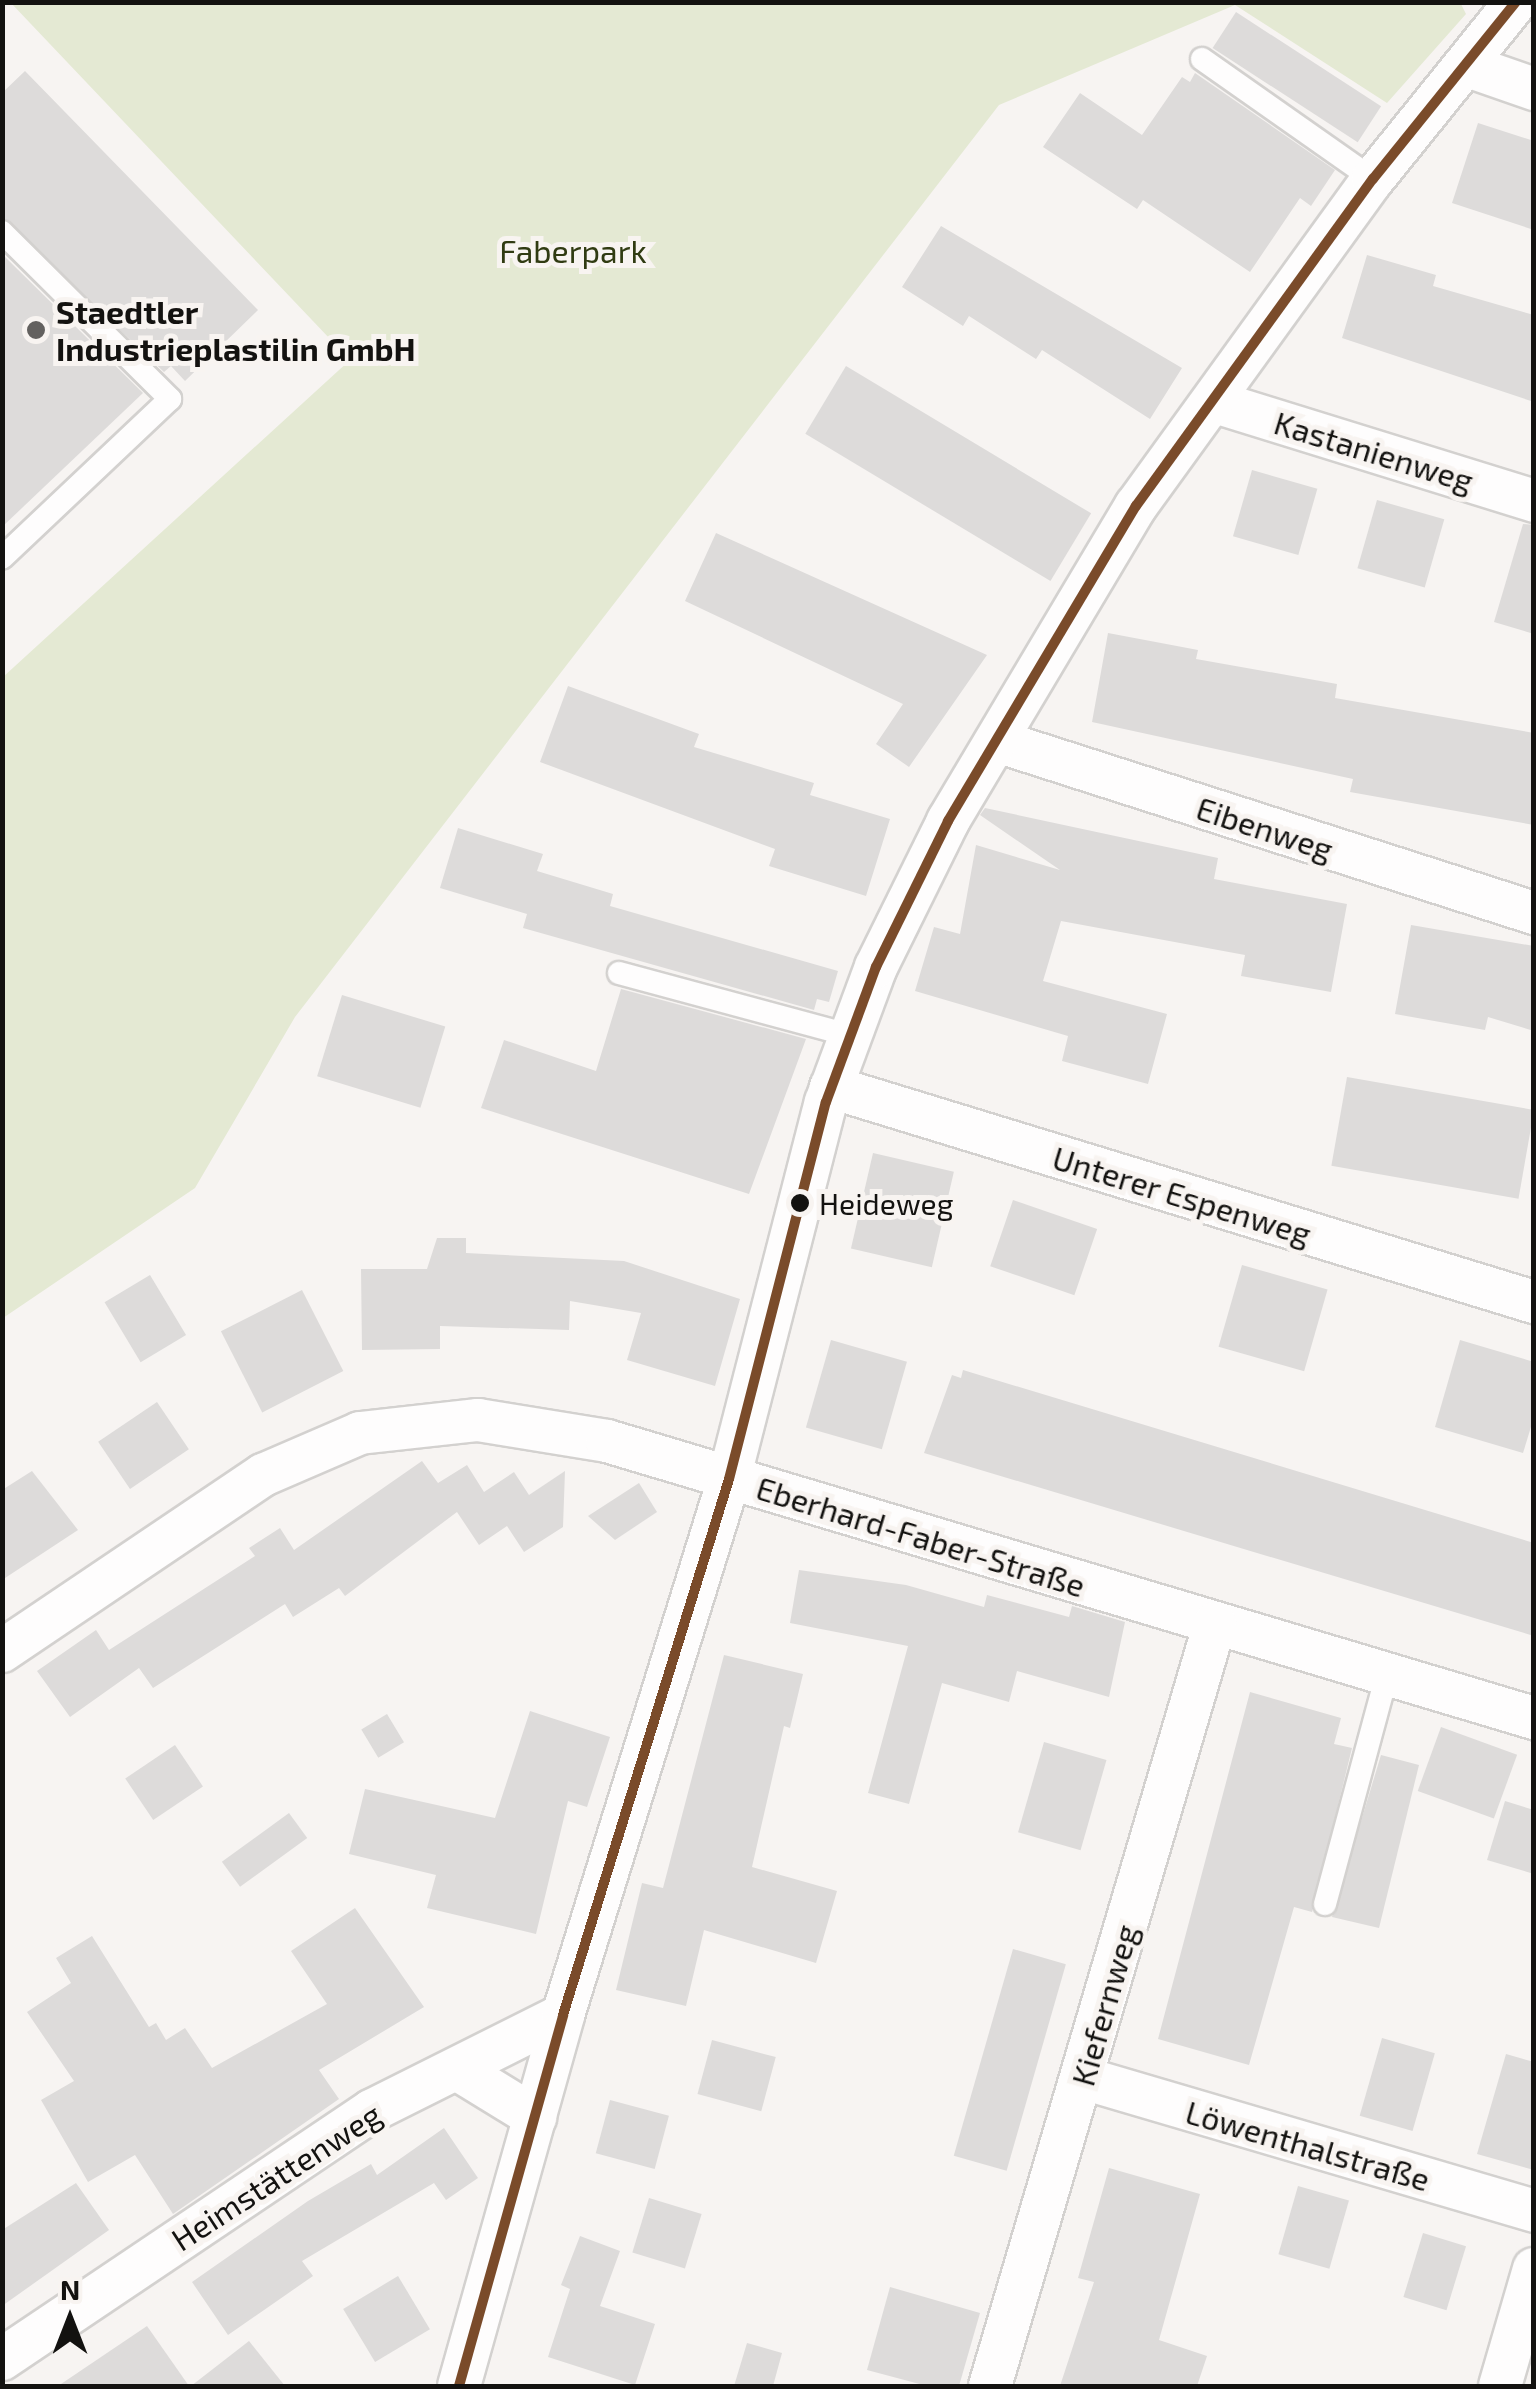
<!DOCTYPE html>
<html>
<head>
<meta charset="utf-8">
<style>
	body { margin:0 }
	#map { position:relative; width:1536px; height:2389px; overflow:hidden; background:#f7f4f2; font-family:"Exo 2",sans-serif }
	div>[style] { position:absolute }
	.green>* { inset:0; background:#e4e9d3 }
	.building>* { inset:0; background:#dddbda; transform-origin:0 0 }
	.roads { filter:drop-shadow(2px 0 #d3d1cf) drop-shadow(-2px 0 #d3d1cf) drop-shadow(0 2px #d3d1cf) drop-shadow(0 -2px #d3d1cf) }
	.lane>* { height:22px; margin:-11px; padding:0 11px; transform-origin:11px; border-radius:11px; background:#fefdfd }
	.street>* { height:42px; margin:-21px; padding:0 21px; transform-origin:21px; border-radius:21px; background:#fefdfd }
	.bus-1>* { height:10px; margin:-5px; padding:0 5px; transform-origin:5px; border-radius:5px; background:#7a4b2a }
	.dots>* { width:28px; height:28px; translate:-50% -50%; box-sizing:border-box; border:5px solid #f8f4f1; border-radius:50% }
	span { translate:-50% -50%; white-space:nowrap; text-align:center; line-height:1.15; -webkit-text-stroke:10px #f8f4f1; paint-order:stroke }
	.bus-label { font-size:30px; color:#131210 }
	.left { translate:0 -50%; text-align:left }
	.park-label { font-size:32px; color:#303b12 }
	.poi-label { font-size:32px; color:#131210; font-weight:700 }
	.street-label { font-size:32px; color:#131210 }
	.frame { position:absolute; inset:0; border:5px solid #131210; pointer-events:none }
	.north { position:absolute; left:20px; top:2269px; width:100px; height:100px; -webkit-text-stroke:8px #f8f4f1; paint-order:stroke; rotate:0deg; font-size:28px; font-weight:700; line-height:40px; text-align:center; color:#131210 }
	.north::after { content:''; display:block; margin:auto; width:35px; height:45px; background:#131210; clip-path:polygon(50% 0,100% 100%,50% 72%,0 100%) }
</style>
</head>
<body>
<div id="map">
	<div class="green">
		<i style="clip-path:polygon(11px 3px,1460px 2px,1466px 14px,1387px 103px,1235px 5px,999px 105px,295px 1017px,195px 1188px,3px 1318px,3px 677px,350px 360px)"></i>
	</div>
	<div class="building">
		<i style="left:1236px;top:12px;width:173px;height:43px;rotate:33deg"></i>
		<i style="clip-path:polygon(25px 71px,258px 310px,185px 381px,171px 366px,164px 372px,2px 217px,2px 93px)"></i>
		<i style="clip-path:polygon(1195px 73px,1335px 170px,1311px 206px,1300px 198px,1250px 272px,1143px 200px,1137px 209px,1043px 147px,1080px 93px,1142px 135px,1182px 77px,1190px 82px)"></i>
		<i style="clip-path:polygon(1478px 123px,1534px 141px,1534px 230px,1452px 203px)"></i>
		<i style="clip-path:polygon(941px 226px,1182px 368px,1150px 419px,1042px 350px,1036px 359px,969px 316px,963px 326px,902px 287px)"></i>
		<i style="clip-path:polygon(2px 254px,143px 393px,2px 527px)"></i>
		<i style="clip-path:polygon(1367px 255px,1436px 275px,1433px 286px,1534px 315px,1534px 402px,1342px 338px)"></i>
		<i style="left:846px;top:366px;width:286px;height:79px;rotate:31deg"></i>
		<i style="left:1252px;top:470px;width:68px;height:69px;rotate:16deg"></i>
		<i style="left:1377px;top:500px;width:70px;height:71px;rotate:16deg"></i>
		<i style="clip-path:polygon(1523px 524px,1534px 525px,1534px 634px,1494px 622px)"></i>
		<i style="clip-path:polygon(716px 533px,987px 655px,909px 767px,876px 744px,903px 704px,685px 601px)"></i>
		<i style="clip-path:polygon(1108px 633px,1198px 650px,1196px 659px,1337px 684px,1335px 698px,1534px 733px,1534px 825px,1350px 792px,1353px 779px,1092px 722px)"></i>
		<i style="clip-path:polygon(568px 686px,699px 734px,694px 747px,814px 783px,810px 795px,890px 819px,866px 896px,769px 866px,775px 849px,540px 762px)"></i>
		<i style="clip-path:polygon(985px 808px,1218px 858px,1214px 879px,1347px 904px,1331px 992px,1241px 976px,1245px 955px,1061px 921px,1043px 981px,1167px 1014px,1148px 1084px,1062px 1061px,1068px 1036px,915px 991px,934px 927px,960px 934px,976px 845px,1060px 870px,980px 815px)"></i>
		<i style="clip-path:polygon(458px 828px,543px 854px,537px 871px,613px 894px,610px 906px,838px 971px,829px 1002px,817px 999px,814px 1010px,523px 928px,527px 914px,440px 888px)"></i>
		<i style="clip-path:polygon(1411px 925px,1534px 946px,1534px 1031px,1488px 1017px,1485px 1030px,1395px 1014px)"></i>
		<i style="clip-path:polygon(621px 989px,806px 1039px,749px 1194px,481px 1108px,504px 1040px,596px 1071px)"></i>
		<i style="left:342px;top:995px;width:108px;height:85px;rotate:17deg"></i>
		<i style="left:1347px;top:1077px;width:190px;height:90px;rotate:10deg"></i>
		<i style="left:873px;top:1153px;width:83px;height:98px;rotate:13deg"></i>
		<i style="left:1013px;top:1200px;width:89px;height:70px;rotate:19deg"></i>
		<i style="clip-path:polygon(437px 1238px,466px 1238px,466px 1253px,624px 1261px,740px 1299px,715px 1386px,627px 1360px,641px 1313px,570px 1301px,569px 1330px,440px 1326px,440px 1349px,362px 1350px,361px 1269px,427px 1269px)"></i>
		<i style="left:1242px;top:1265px;width:89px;height:85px;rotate:16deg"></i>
		<i style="left:150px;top:1275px;width:70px;height:53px;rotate:59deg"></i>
		<i style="left:302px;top:1290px;width:91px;height:91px;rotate:63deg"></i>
		<i style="left:831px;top:1340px;width:79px;height:91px;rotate:16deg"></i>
		<i style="clip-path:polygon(1460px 1340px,1534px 1362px,1534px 1417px,1523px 1453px,1435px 1427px)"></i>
		<i style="clip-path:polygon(963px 1370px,1534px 1543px,1534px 1636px,924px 1453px,952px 1375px,961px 1378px)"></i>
		<i style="left:157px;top:1402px;width:57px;height:71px;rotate:56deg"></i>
		<i style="clip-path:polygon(422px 1461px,438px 1483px,467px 1465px,484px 1492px,514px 1472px,529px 1495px,565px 1471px,563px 1527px,524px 1552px,507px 1526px,479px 1545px,457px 1512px,345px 1596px,339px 1588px,293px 1617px,285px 1604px,153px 1688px,139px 1668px,70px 1717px,37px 1671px,96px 1630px,109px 1650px,255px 1556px,249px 1548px,280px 1528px,294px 1550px)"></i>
		<i style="clip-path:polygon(32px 1471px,78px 1530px,2px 1580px,2px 1490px)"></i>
		<i style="clip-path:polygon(639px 1483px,657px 1512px,615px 1540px,588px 1516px)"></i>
		<i style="clip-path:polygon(799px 1570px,906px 1585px,984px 1607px,987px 1595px,1069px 1617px,1072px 1606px,1125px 1622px,1109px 1697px,1017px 1671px,1009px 1702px,942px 1683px,909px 1804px,868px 1793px,908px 1646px,790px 1623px)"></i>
		<i style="clip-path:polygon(724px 1655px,803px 1674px,790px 1728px,784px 1726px,752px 1867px,837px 1891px,816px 1963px,704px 1930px,686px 2006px,616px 1990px,642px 1883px,663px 1888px)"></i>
		<i style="clip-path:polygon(1250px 1692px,1341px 1718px,1334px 1744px,1352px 1748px,1312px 1912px,1294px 1907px,1249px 2065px,1158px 2039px)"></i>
		<i style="clip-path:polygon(530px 1711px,610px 1737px,587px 1807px,568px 1801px,536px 1934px,427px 1908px,436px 1875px,349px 1854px,365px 1789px,495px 1818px)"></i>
		<i style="left:387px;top:1714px;width:33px;height:30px;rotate:59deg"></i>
		<i style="left:1441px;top:1727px;width:81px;height:68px;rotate:20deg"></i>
		<i style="left:1044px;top:1742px;width:65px;height:94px;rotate:16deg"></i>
		<i style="left:175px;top:1745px;width:50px;height:60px;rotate:56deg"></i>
		<i style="clip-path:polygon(1381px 1755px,1419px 1765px,1379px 1928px,1332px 1917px)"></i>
		<i style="clip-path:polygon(1505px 1801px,1534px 1810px,1534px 1874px,1487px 1860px)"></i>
		<i style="left:289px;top:1813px;width:31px;height:83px;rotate:54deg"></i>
		<i style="clip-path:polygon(355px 1908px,424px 2007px,319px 2070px,339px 2099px,173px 2214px,135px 2155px,88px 2182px,41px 2100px,74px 2081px,27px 2012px,71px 1983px,56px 1958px,92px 1936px,149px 2027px,156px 2023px,166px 2040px,185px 2028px,212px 2068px,327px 2004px,291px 1951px)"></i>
		<i style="left:1013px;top:1949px;width:55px;height:215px;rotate:16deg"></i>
		<i style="left:1382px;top:2038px;width:55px;height:81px;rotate:16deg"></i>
		<i style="left:712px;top:2040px;width:66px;height:56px;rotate:15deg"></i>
		<i style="clip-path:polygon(1506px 2054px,1534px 2062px,1534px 2170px,1477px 2154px)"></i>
		<i style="left:610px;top:2100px;width:61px;height:55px;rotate:15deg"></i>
		<i style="clip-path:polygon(444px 2128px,478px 2178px,446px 2200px,434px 2183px,302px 2261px,313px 2276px,228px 2335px,192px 2282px,308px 2201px,371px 2164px,377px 2175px)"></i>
		<i style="clip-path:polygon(1109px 2168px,1200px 2194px,1159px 2340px,1207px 2356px,1197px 2386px,1060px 2386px,1094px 2282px,1078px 2278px)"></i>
		<i style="clip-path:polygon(76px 2183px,109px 2230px,2px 2306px,2px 2230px)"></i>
		<i style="left:1298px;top:2186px;width:53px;height:71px;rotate:16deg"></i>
		<i style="left:649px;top:2198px;width:55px;height:57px;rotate:17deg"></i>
		<i style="left:1423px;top:2233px;width:45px;height:67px;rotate:17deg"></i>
		<i style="clip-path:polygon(580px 2236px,620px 2251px,600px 2306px,655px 2324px,635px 2385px,548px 2357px,570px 2289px,561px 2285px)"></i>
		<i style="left:398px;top:2276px;width:62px;height:64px;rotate:59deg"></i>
		<i style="clip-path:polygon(890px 2287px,980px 2313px,959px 2386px,927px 2386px,867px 2370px)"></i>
		<i style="clip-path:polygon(147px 2326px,189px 2386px,58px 2386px)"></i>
		<i style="clip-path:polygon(249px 2341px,285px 2386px,191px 2386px)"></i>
		<i style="clip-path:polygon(747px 2343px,782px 2353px,773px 2386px,734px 2386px)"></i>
	</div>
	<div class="roads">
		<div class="lane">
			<i style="left:1202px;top:59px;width:209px;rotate:35.1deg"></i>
			<i style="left:2px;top:232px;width:237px;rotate:44.8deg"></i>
			<i style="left:170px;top:399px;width:231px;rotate:136.6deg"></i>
			<i style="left:619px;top:973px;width:237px;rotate:15.1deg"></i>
			<i style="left:1325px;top:1904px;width:237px;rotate:-74.9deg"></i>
		</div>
		<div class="street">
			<i style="left:1468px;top:66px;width:70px;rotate:19.2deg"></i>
			<i style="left:1215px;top:402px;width:334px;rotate:17.2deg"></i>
			<i style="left:997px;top:741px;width:564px;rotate:17.76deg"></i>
			<i style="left:831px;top:1087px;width:735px;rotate:17.01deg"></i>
			<i style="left:2px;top:1651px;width:315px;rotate:-34deg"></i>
			<i style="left:263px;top:1475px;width:106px;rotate:-23.4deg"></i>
			<i style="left:360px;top:1433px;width:119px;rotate:-6.3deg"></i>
			<i style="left:478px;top:1420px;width:131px;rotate:9.2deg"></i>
			<i style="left:607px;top:1441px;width:968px;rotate:16.64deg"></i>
			<i style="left:457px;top:2069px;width:92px;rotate:31.6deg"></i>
			<i style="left:1083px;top:2078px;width:470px;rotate:16.4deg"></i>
			<i style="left:2px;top:2359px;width:445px;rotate:-33.9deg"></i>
			<i style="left:371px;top:2111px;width:215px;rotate:-26.6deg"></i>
			<i style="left:459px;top:2386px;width:385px;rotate:-74.3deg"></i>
			<i style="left:563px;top:2015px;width:561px;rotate:-72.79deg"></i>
			<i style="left:729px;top:1479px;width:389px;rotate:-75.6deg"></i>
			<i style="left:826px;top:1102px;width:144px;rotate:-69.7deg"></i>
			<i style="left:876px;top:967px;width:163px;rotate:-63.7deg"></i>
			<i style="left:948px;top:821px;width:367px;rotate:-59.2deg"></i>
			<i style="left:1136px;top:506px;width:404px;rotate:-54.1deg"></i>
			<i style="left:1373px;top:179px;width:228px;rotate:-51.1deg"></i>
			<i style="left:990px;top:2386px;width:795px;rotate:-73.57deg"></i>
			<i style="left:1500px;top:2386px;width:122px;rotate:-73.8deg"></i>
		</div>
	</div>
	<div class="bus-1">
		<i style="left:459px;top:2386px;width:385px;rotate:-74.3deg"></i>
		<i style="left:563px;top:2015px;width:561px;rotate:-72.79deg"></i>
		<i style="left:729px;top:1479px;width:389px;rotate:-75.6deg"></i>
		<i style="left:826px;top:1102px;width:144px;rotate:-69.7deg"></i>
		<i style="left:876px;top:967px;width:163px;rotate:-63.7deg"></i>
		<i style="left:948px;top:821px;width:367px;rotate:-59.2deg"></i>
		<i style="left:1136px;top:506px;width:404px;rotate:-54.1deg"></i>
		<i style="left:1373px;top:179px;width:228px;rotate:-51.1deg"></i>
	</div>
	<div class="dots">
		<i style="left:36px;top:330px;background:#63615f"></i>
		<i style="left:800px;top:1203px;background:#131210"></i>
	</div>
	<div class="bus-label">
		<span class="left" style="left:819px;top:1203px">Heideweg</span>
	</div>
	<div class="park-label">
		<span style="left:573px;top:250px">Faberpark</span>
	</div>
	<div class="poi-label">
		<span class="left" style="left:56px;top:330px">Staedtler<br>Industrieplastilin GmbH</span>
	</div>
	<div class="street-label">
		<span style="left:1374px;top:451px;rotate:17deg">Kastanienweg</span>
		<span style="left:1265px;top:828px;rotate:18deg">Eibenweg</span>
		<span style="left:1182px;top:1195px;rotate:17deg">Unterer Espenweg</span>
		<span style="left:921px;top:1536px;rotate:17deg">Eberhard-Faber-Straße</span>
		<span style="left:1104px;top:2005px;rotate:-74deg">Kiefernweg</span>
		<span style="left:1308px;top:2145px;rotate:16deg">Löwenthalstraße</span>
		<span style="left:276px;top:2176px;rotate:-33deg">Heimstättenweg</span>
	</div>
	<div class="frame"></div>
	<div class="north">N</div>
</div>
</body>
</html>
